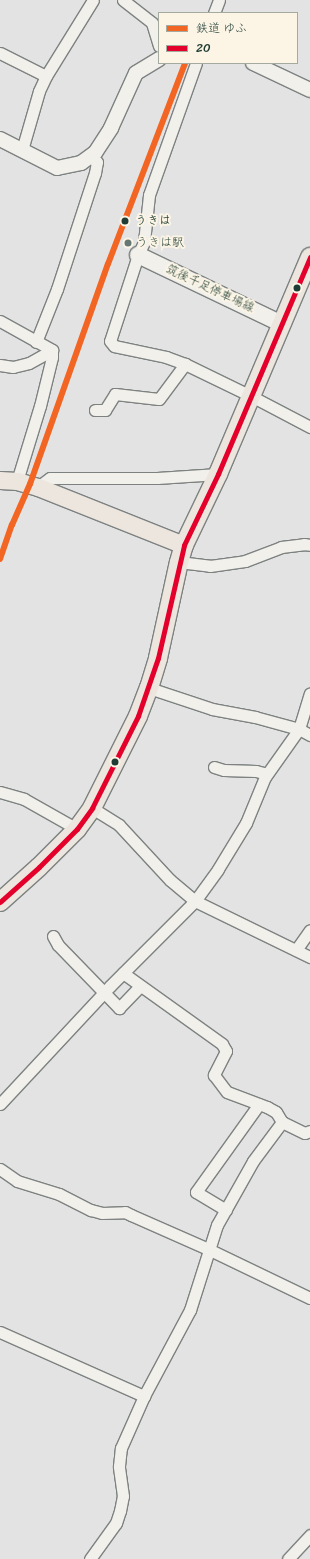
<!DOCTYPE html>
<html>
<head>
<meta charset="utf-8">
<style>
	body { margin:0 }
	#map { position:relative; width:310px; height:1559px; overflow:hidden; background:#e3e3e4; font-family:Sriracha,"Klee One",sans-serif }
	div>[style] { position:absolute }
	.roads { filter:drop-shadow(1px 0 #7d8281) drop-shadow(-1px 0 #7d8281) drop-shadow(0 1px #7d8281) drop-shadow(0 -1px #7d8281) }
	.minor>* { height:11px; margin:-5.5px; padding:0 5.5px; transform-origin:5.5px; border-radius:5.5px; background:#f2f0eb }
	.tertiary>* { height:14px; margin:-7px; padding:0 7px; transform-origin:7px; border-radius:7px; background:#f2f0eb }
	.secondary>* { height:16px; margin:-8px; padding:0 8px; transform-origin:8px; border-radius:8px; background:#f2f0eb }
	.primary>* { height:17px; margin:-8.5px; padding:0 8.5px; transform-origin:8.5px; border-radius:8.5px; background:#ece6de }
	.trunk>* { height:18px; margin:-9px; padding:0 9px; transform-origin:9px; border-radius:9px; background:#ece6de }
	.bus-1>* { height:5px; margin:-2.5px; padding:0 2.5px; transform-origin:2.5px; border-radius:2.5px; background:#e4002b }
	.rail-1>* { height:6px; margin:-3px; padding:0 3px; transform-origin:3px; border-radius:3px; background:#f26522 }
	.dots>* { width:11px; height:11px; translate:-50% -50%; box-sizing:border-box; border:2px solid #fcf5e5; border-radius:50% }
	span { translate:-50% -50%; white-space:nowrap; text-align:center; line-height:1.15; -webkit-text-stroke:4px #fcf5e5; paint-order:stroke }
	.stop-label { font-size:12px; color:#1f3d34; font-weight:700 }
	.left { translate:0 -50%; text-align:left }
	.poi-label { font-size:12px; color:#1f3d34 }
	.street-label { font-size:12px; color:#1f3d34 }
	.legend { position:absolute; left:158px; top:12px; width:140px; height:52px; box-sizing:border-box; background:#fcf5e5; border:1px solid #a4ab9e; margin:0; padding:5px 7px; list-style:none; font-size:12px; color:#1f3d34 }
	.legend li { display:flex; align-items:center; gap:8px; height:20px }
	.legend b { width:20px; border:1px solid #a4ab9e }
</style>
</head>
<body>
<div id="map">
	<div class="roads">
		<div class="minor">
			<i style="left:123px;top:0;width:37px;rotate:38deg"></i>
			<i style="left:152px;top:23px;width:24px;rotate:73deg"></i>
			<i style="left:214px;top:13px;width:14px;rotate:-69deg"></i>
			<i style="left:0;top:53px;width:51px;rotate:26.6deg"></i>
			<i style="left:196px;top:63px;width:140px;rotate:109.6deg"></i>
			<i style="left:149px;top:195px;width:47px;rotate:96.1deg"></i>
			<i style="left:144px;top:242px;width:14px;rotate:115deg"></i>
			<i style="left:138px;top:255px;width:90px;rotate:108deg"></i>
			<i style="left:110px;top:341px;width:6px;rotate:51deg"></i>
			<i style="left:114px;top:346px;width:53px;rotate:11.9deg"></i>
			<i style="left:166px;top:357px;width:20px;rotate:20deg"></i>
			<i style="left:185px;top:364px;width:73px;rotate:25.9deg"></i>
			<i style="left:251px;top:396px;width:67px;rotate:27.7deg"></i>
			<i style="left:22px;top:150px;width:61px;rotate:-73.9deg"></i>
			<i style="left:39px;top:91px;width:17px;rotate:-65deg"></i>
			<i style="left:46px;top:76px;width:89px;rotate:-58.3deg"></i>
			<i style="left:0;top:321px;width:60px;rotate:29.1deg"></i>
			<i style="left:36px;top:342px;width:57px;rotate:-68.4deg"></i>
			<i style="left:57px;top:289px;width:122px;rotate:-71.9deg"></i>
			<i style="left:95px;top:173px;width:11px;rotate:-80deg"></i>
			<i style="left:97px;top:162px;width:9px;rotate:-139deg"></i>
			<i style="left:0;top:365px;width:13px;rotate:9deg"></i>
			<i style="left:13px;top:367px;width:16px;rotate:-14deg"></i>
			<i style="left:29px;top:363px;width:26px;rotate:-29deg"></i>
			<i style="left:95px;top:410px;width:10px"></i>
			<i style="left:105px;top:410px;width:19px;rotate:-58deg"></i>
			<i style="left:115px;top:394px;width:44px;rotate:6.5deg"></i>
			<i style="left:159px;top:399px;width:44px;rotate:-53.4deg"></i>
			<i style="left:17px;top:481px;width:78px;rotate:-73deg"></i>
			<i style="left:40px;top:406px;width:50px;rotate:-76.2deg"></i>
			<i style="left:52px;top:357px;width:7px;rotate:-90deg"></i>
			<i style="left:38px;top:487px;width:15px;rotate:-37deg"></i>
			<i style="left:50px;top:478px;width:107px"></i>
			<i style="left:157px;top:478px;width:61px;rotate:-3.8deg"></i>
			<i style="left:179px;top:562px;width:31px;rotate:7deg"></i>
			<i style="left:210px;top:566px;width:35px;rotate:-8deg"></i>
			<i style="left:245px;top:561px;width:39px;rotate:-21deg"></i>
			<i style="left:281px;top:547px;width:23px;rotate:-7deg"></i>
			<i style="left:304px;top:544px;width:6px;rotate:9deg"></i>
			<i style="left:149px;top:688px;width:66px;rotate:18.4deg"></i>
			<i style="left:212px;top:709px;width:44px;rotate:10.5deg"></i>
			<i style="left:255px;top:717px;width:46px;rotate:15.3deg"></i>
			<i style="left:299px;top:729px;width:13px;rotate:29deg"></i>
			<i style="left:214px;top:767px;width:10px;rotate:17deg"></i>
			<i style="left:224px;top:770px;width:32px;rotate:2deg"></i>
			<i style="left:256px;top:771px;width:11px;rotate:15deg"></i>
			<i style="left:0;top:792px;width:25px;rotate:16deg"></i>
			<i style="left:24px;top:799px;width:61px;rotate:29.5deg"></i>
			<i style="left:92px;top:808px;width:32px;rotate:32deg"></i>
			<i style="left:119px;top:825px;width:75px;rotate:47.2deg"></i>
			<i style="left:170px;top:880px;width:33px;rotate:40deg"></i>
			<i style="left:195px;top:901px;width:128px;rotate:26deg"></i>
			<i style="left:53px;top:936px;width:10px;rotate:61deg"></i>
			<i style="left:58px;top:945px;width:88px;rotate:45.9deg"></i>
			<i style="left:119px;top:1008px;width:30px;rotate:-46deg"></i>
			<i style="left:296px;top:950px;width:24px;rotate:-55deg"></i>
			<i style="left:123px;top:973px;width:122px;rotate:35.6deg"></i>
			<i style="left:222px;top:1044px;width:8px;rotate:60deg"></i>
			<i style="left:226px;top:1051px;width:27px;rotate:117deg"></i>
			<i style="left:214px;top:1075px;width:21px;rotate:53deg"></i>
			<i style="left:227px;top:1092px;width:43px;rotate:20.6deg"></i>
			<i style="left:267px;top:1107px;width:10px;rotate:29deg"></i>
			<i style="left:276px;top:1112px;width:12px;rotate:59deg"></i>
			<i style="left:0;top:1104px;width:161px;rotate:-47deg"></i>
			<i style="left:110px;top:986px;width:120px;rotate:-45deg"></i>
			<i style="left:195px;top:901px;width:39px;rotate:-54deg"></i>
			<i style="left:218px;top:869px;width:54px;rotate:-58.7deg"></i>
			<i style="left:246px;top:823px;width:50px;rotate:-67.6deg"></i>
			<i style="left:265px;top:777px;width:59px;rotate:-54.7deg"></i>
			<i style="left:299px;top:729px;width:37px;rotate:-73deg"></i>
			<i style="left:0;top:1169px;width:21px;rotate:35deg"></i>
			<i style="left:17px;top:1181px;width:44px;rotate:17.2deg"></i>
			<i style="left:59px;top:1194px;width:36px;rotate:27deg"></i>
			<i style="left:91px;top:1210px;width:11px;rotate:15deg"></i>
			<i style="left:102px;top:1213px;width:23px;rotate:-2deg"></i>
			<i style="left:125px;top:1212px;width:7px;rotate:27deg"></i>
			<i style="left:131px;top:1215px;width:84px;rotate:23.8deg"></i>
			<i style="left:208px;top:1249px;width:113px;rotate:25.7deg"></i>
			<i style="left:226px;top:1210px;width:35px;rotate:-149deg"></i>
			<i style="left:196px;top:1192px;width:108px;rotate:-54.4deg"></i>
			<i style="left:0;top:1332px;width:158px;rotate:24deg"></i>
			<i style="left:144px;top:1396px;width:98px;rotate:-61.9deg"></i>
			<i style="left:190px;top:1310px;width:89px;rotate:-72.4deg"></i>
			<i style="left:217px;top:1225px;width:73px;rotate:-60.6deg"></i>
			<i style="left:253px;top:1161px;width:49px;rotate:-53.4deg"></i>
			<i style="left:282px;top:1122px;width:25px;rotate:26deg"></i>
			<i style="left:305px;top:1133px;width:5px;rotate:-22deg"></i>
			<i style="left:90px;top:1559px;width:44px;rotate:-54.2deg"></i>
			<i style="left:116px;top:1523px;width:13px;rotate:-72deg"></i>
			<i style="left:120px;top:1511px;width:15px;rotate:-79deg"></i>
			<i style="left:123px;top:1496px;width:30px;rotate:-98deg"></i>
			<i style="left:119px;top:1466px;width:18px;rotate:-84deg"></i>
			<i style="left:121px;top:1448px;width:57px;rotate:-66.1deg"></i>
			<i style="left:288px;top:1559px;width:33px;rotate:-47deg"></i>
		</div>
		<div class="tertiary">
			<i style="left:253px;top:63px;width:63px;rotate:25.3deg"></i>
			<i style="left:0;top:139px;width:64px;rotate:27deg"></i>
			<i style="left:57px;top:168px;width:25px;rotate:-12deg"></i>
			<i style="left:81px;top:163px;width:17px;rotate:-36deg"></i>
			<i style="left:95px;top:153px;width:30px;rotate:-57deg"></i>
			<i style="left:111px;top:128px;width:60px;rotate:-65.6deg"></i>
			<i style="left:136px;top:73px;width:27px;rotate:-31deg"></i>
		</div>
		<div class="secondary">
			<i style="left:138px;top:255px;width:160px;rotate:25.6deg"></i>
		</div>
		<div class="primary">
			<i style="left:0;top:480px;width:17px;rotate:3deg"></i>
			<i style="left:17px;top:481px;width:22px;rotate:16deg"></i>
			<i style="left:38px;top:487px;width:157px;rotate:21.7deg"></i>
		</div>
		<div class="trunk">
			<i style="left:0;top:902px;width:52px;rotate:-41.9deg"></i>
			<i style="left:39px;top:867px;width:54px;rotate:-45deg"></i>
			<i style="left:77px;top:829px;width:26px;rotate:-54deg"></i>
			<i style="left:92px;top:808px;width:103px;rotate:-63.4deg"></i>
			<i style="left:138px;top:716px;width:30px;rotate:-69deg"></i>
			<i style="left:149px;top:688px;width:31px;rotate:-73deg"></i>
			<i style="left:158px;top:658px;width:98px;rotate:-77.7deg"></i>
			<i style="left:179px;top:562px;width:18px;rotate:-74deg"></i>
			<i style="left:184px;top:545px;width:79px;rotate:-64.4deg"></i>
			<i style="left:218px;top:474px;width:236px;rotate:-67deg"></i>
		</div>
	</div>
	<div class="bus-1">
		<i style="left:0;top:902px;width:52px;rotate:-41.9deg"></i>
		<i style="left:39px;top:867px;width:54px;rotate:-45deg"></i>
		<i style="left:77px;top:829px;width:26px;rotate:-54deg"></i>
		<i style="left:92px;top:808px;width:103px;rotate:-63.4deg"></i>
		<i style="left:138px;top:716px;width:61px;rotate:-71deg"></i>
		<i style="left:158px;top:658px;width:116px;rotate:-77deg"></i>
		<i style="left:184px;top:545px;width:79px;rotate:-64.4deg"></i>
		<i style="left:218px;top:474px;width:236px;rotate:-67deg"></i>
	</div>
	<div class="rail-1">
		<i style="left:0;top:559px;width:36px;rotate:-71deg"></i>
		<i style="left:12px;top:525px;width:45px;rotate:-66.3deg"></i>
		<i style="left:30px;top:484px;width:233px;rotate:-70.5deg"></i>
		<i style="left:108px;top:264px;width:215px;rotate:-69deg"></i>
	</div>
	<div class="dots">
		<i style="left:125px;top:221px;background:#1f3d34"></i>
		<i style="left:128px;top:243px;background:#647772"></i>
		<i style="left:297px;top:288px;background:#1f3d34"></i>
		<i style="left:115px;top:762px;background:#1f3d34"></i>
	</div>
	<div class="stop-label">
		<span class="left" style="left:135px;top:221px">うきは</span>
	</div>
	<div class="poi-label">
		<span class="left" style="left:136px;top:243px">うきは駅</span>
	</div>
	<div class="street-label">
		<span style="left:210px;top:289px;rotate:25deg">筑後千足停車場線</span>
	</div>
	<ul class="legend">
	<li><b style="height:5px;background:#f26522"></b>鉄道 ゆふ</li>
	<li><b style="height:5px;background:#e4002b"></b>20</li>
	</ul>
</div>
</body>
</html>
